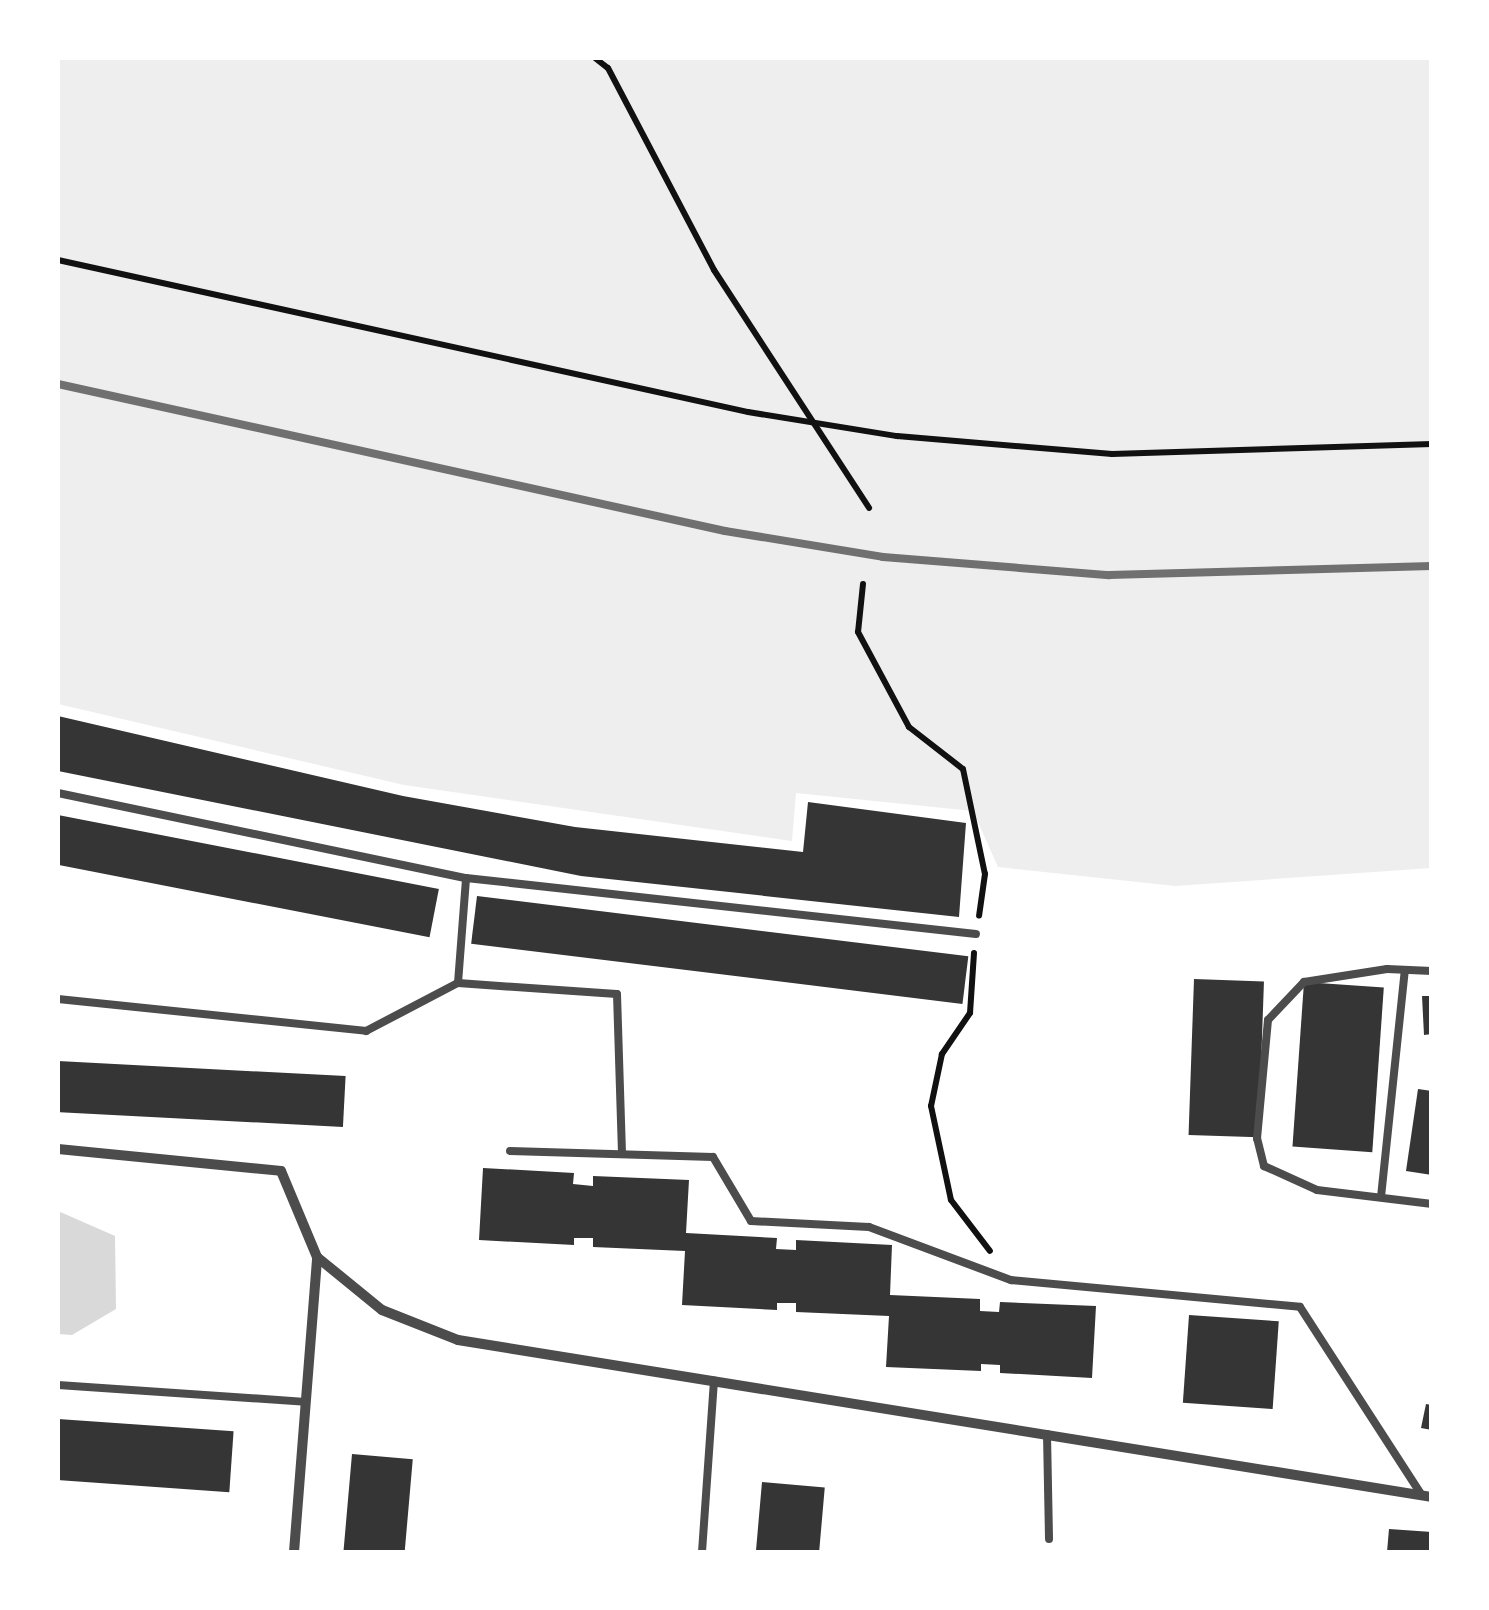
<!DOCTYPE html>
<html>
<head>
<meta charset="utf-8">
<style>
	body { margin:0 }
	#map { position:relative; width:1489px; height:1610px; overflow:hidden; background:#fff; font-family:"DejaVu Sans",sans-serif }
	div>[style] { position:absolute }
	.green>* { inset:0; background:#eee }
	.water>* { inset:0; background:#d9d9d9 }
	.building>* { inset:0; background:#353535; transform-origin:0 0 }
	.path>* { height:6px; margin:-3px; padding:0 3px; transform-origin:3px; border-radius:3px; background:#111 }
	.service>* { height:8px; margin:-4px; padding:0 4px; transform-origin:4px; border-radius:4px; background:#4c4c4c }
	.minor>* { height:10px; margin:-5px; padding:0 5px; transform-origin:5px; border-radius:5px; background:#4c4c4c }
	.rail>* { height:8px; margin:-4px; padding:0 4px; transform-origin:4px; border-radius:4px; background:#707070 }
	span { translate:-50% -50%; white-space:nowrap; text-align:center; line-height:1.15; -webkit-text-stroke:8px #fff; paint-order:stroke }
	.frame { position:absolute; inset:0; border:60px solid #fff; pointer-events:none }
</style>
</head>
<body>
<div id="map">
	<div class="green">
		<i style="clip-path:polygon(58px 58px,1431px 58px,1431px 868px,1175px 886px,998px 867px,973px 811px,796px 793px,792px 841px,404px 785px,58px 704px)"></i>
	</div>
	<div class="water">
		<i style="clip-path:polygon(58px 1211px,115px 1236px,116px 1309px,72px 1335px,58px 1334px)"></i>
	</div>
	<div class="building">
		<i style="clip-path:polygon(58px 716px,403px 796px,575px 827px,803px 852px,808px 802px,966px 823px,959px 917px,581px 876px,58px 771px)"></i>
		<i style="left:58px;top:815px;width:388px;height:49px;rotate:11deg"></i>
		<i style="left:477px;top:896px;width:495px;height:48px;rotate:7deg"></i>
		<i style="left:1194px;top:979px;width:70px;height:156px;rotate:2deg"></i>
		<i style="left:1304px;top:982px;width:80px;height:165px;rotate:4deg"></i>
		<i style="clip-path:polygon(1422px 996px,1432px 996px,1432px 1034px,1424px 1035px)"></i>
		<i style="left:58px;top:1061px;width:288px;height:51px;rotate:3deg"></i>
		<i style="clip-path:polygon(1418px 1089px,1432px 1091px,1432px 1175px,1406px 1171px)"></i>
		<i style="clip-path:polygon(483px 1168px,574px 1173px,573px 1184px,593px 1186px,593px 1176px,689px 1180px,686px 1233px,777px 1238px,776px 1249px,796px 1250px,796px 1240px,892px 1245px,890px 1295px,980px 1299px,980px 1311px,999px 1312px,1000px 1302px,1096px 1306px,1092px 1378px,1000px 1373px,1000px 1365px,981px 1364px,981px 1371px,886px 1367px,889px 1316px,796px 1312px,796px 1303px,777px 1303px,777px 1310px,682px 1305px,685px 1251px,593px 1247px,593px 1238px,574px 1238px,574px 1245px,479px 1240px)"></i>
		<i style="left:1189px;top:1315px;width:90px;height:88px;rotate:4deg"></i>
		<i style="clip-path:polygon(1426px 1404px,1432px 1405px,1432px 1430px,1421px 1428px)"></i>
		<i style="left:58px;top:1419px;width:176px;height:61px;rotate:4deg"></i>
		<i style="left:352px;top:1454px;width:61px;height:98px;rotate:5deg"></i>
		<i style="left:762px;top:1482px;width:63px;height:70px;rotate:5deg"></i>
		<i style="clip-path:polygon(1389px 1529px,1432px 1532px,1432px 1552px,1387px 1552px)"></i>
	</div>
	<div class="path">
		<i style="left:595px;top:58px;width:16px;rotate:38deg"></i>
		<i style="left:608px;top:68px;width:228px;rotate:62.3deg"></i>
		<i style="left:714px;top:270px;width:284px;rotate:56.9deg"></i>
		<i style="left:58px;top:260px;width:707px;rotate:12.42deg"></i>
		<i style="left:748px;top:412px;width:151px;rotate:9.2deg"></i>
		<i style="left:897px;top:436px;width:216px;rotate:4.8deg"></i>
		<i style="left:1112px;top:454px;width:320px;rotate:-1.8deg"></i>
		<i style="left:863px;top:584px;width:48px;rotate:95.9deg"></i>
		<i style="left:858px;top:632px;width:108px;rotate:61.8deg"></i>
		<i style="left:909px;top:727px;width:68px;rotate:37.9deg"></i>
		<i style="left:963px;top:769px;width:107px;rotate:78.2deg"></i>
		<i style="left:985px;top:874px;width:42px;rotate:98.1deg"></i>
		<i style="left:974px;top:953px;width:60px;rotate:93.8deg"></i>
		<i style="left:970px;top:1013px;width:50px;rotate:124.3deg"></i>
		<i style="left:942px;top:1054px;width:53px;rotate:101.9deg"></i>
		<i style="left:931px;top:1106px;width:96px;rotate:78deg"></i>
		<i style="left:951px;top:1200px;width:64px;rotate:52.6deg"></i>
	</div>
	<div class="service">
		<i style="left:58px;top:793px;width:417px;rotate:11.8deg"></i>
		<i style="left:466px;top:878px;width:513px;rotate:6.27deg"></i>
		<i style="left:1432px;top:971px;width:45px;rotate:-177.5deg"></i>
		<i style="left:1387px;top:969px;width:84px;rotate:171.1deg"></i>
		<i style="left:1304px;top:982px;width:52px;rotate:133.5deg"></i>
		<i style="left:1268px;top:1020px;width:119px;rotate:95.3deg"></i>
		<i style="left:1257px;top:1138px;width:29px;rotate:76deg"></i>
		<i style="left:1264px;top:1166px;width:58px;rotate:24.4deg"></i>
		<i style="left:1317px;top:1190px;width:116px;rotate:6.9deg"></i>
		<i style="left:458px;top:983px;width:159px;rotate:4deg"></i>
		<i style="left:617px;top:994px;width:160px;rotate:88.2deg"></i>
		<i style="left:58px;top:999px;width:310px;rotate:5.9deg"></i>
		<i style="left:366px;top:1031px;width:104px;rotate:-27.6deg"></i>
		<i style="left:458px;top:983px;width:105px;rotate:-85.6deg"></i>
		<i style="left:510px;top:1151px;width:203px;rotate:1.7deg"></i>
		<i style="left:713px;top:1157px;width:74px;rotate:59.3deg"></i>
		<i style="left:751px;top:1221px;width:118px;rotate:2.9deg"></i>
		<i style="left:869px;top:1227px;width:152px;rotate:20.5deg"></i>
		<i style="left:1011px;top:1280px;width:290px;rotate:5.3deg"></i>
		<i style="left:1300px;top:1307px;width:223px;rotate:57.1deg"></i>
		<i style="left:1381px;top:1197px;width:228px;rotate:-84deg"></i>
		<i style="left:58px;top:1385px;width:248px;rotate:3.9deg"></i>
		<i style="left:1047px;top:1434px;width:105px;rotate:88.9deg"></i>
		<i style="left:702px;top:1552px;width:172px;rotate:-86deg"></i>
	</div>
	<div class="minor">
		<i style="left:58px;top:1149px;width:224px;rotate:5.6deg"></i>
		<i style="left:281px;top:1171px;width:93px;rotate:67.3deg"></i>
		<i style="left:317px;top:1257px;width:84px;rotate:39.2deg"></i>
		<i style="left:382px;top:1310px;width:82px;rotate:21.5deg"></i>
		<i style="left:458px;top:1340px;width:987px;rotate:9.16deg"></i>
		<i style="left:294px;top:1552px;width:296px;rotate:-85.5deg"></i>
	</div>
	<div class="rail">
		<i style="left:58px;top:384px;width:683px;rotate:12.43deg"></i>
		<i style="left:725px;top:531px;width:160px;rotate:9.3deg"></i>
		<i style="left:883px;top:557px;width:227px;rotate:4.6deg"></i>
		<i style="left:1109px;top:575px;width:323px;rotate:-1.6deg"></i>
	</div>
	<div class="frame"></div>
</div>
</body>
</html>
